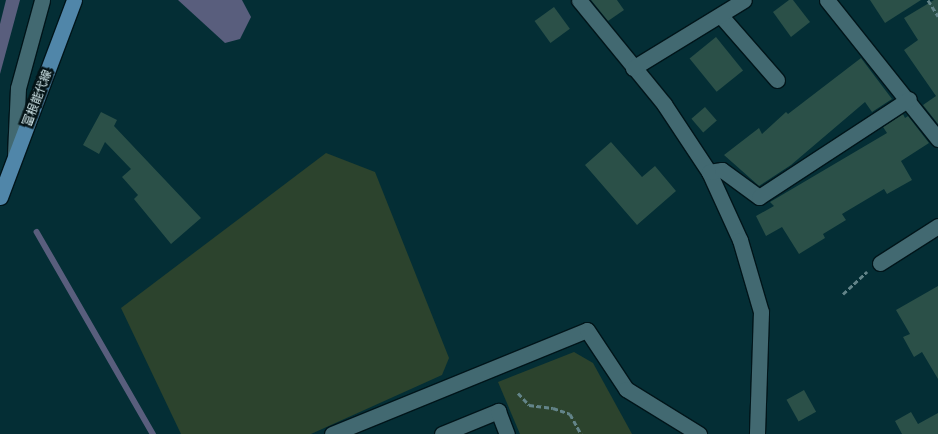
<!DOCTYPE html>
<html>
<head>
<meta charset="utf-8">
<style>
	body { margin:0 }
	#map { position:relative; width:938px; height:434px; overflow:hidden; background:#042e35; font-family:Ubuntu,"Noto Sans JP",sans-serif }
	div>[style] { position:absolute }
	.green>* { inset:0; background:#2c432d }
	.water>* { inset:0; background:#595e7d }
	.stream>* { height:5.5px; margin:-2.75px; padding:0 2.75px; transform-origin:2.75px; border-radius:2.75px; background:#595e7d }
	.building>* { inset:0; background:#2b5048; transform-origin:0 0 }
	.path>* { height:3px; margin-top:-1.5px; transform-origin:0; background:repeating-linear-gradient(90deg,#638489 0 5px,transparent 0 7.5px) }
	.roads { filter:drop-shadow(1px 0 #00151a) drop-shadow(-1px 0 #00151a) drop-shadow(0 1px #00151a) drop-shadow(0 -1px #00151a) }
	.minor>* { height:15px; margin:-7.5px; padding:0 7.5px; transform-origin:7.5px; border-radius:7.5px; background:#426971 }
	.major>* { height:15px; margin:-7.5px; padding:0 7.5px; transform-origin:7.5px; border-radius:7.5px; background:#5086a9 }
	span { translate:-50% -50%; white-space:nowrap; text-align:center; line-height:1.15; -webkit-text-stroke:5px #041316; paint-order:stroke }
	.street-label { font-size:12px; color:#d6ebef }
</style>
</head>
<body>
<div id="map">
	<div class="green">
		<i style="clip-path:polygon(326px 153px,375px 172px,449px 358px,442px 375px,311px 434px,181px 434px,121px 308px)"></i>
		<i style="clip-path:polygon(574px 352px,593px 363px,632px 434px,520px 434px,498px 382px)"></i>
	</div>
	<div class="water">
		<i style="clip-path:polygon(6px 0,20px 0,0 74px,0 24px)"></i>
		<i style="clip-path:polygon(178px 0,242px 0,251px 17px,240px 39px,225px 43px)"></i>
	</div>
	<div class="stream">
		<i style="left:37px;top:232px;width:233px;rotate:60.1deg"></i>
	</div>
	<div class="building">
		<i style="clip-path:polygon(591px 0,617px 0,624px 10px,608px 21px)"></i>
		<i style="clip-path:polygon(789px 0,793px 0,810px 22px,791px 37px,773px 12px)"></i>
		<i style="clip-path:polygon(870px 0,921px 0,885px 23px)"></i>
		<i style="clip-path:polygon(934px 0,938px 0,938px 124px,923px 105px,936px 96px,904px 50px,918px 40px,904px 18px)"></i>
		<i style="left:554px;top:7px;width:27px;height:24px;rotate:54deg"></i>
		<i style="left:716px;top:37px;width:43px;height:34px;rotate:51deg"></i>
		<i style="clip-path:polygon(861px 58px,892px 99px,872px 112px,865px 102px,791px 165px,759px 186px,724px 155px,759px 128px,762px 134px,786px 112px,788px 114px)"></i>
		<i style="left:705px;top:107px;width:18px;height:18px;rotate:49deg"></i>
		<i style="clip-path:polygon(101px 112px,117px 120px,114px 126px,201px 218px,171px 244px,134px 199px,138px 195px,122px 177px,131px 169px,105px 142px,99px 154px,83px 145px)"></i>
		<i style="clip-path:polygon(903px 114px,905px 118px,908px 116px,929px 143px,901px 161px,912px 180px,887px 194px,884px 189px,842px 214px,846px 220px,823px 234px,825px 238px,799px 254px,782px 227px,766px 236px,756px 216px,774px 206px,770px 202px,887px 133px,883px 127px)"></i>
		<i style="clip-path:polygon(611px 142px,642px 177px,655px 166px,676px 191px,637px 225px,585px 165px)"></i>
		<i style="clip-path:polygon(938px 286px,938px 379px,922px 352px,914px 357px,903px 337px,910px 334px,896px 310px)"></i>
		<i style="left:804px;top:390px;width:25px;height:20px;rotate:61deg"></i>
		<i style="clip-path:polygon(911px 412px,918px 424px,938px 413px,938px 434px,902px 434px,895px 421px)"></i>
	</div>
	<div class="path">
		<i style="left:928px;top:0;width:19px;rotate:58deg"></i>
		<i style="left:843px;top:294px;width:33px;rotate:-43deg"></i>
		<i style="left:518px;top:393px;width:16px;rotate:47deg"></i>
		<i style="left:529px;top:405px;width:24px;rotate:7deg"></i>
		<i style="left:553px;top:408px;width:18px;rotate:19deg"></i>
		<i style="left:570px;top:414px;width:23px;rotate:61deg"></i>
	</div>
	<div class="roads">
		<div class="minor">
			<i style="left:579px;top:0;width:134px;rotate:50.7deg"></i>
			<i style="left:664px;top:104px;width:82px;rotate:56.5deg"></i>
			<i style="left:709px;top:172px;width:75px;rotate:65.5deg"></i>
			<i style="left:740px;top:240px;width:75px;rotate:73.7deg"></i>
			<i style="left:761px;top:312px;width:122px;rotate:91.9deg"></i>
			<i style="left:827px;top:0;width:178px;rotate:51.4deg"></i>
			<i style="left:721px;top:16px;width:85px;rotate:48.8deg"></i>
			<i style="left:633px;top:68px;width:130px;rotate:-31.5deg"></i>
			<i style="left:15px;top:154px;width:66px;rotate:-87.4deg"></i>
			<i style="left:18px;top:88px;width:91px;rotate:-74.7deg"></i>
			<i style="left:709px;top:172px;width:13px;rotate:-9deg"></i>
			<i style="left:722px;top:170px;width:46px;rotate:36.1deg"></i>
			<i style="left:759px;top:197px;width:179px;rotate:-33.2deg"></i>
			<i style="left:880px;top:263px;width:69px;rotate:-32.5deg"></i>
			<i style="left:332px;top:434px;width:275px;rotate:-22.2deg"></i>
			<i style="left:587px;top:330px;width:71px;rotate:56.5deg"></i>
			<i style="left:626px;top:389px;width:86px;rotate:31.7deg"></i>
			<i style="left:442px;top:434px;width:61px;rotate:-22.3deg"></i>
			<i style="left:498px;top:411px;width:25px;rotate:69deg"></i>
		</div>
		<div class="major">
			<i style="left:0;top:197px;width:210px;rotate:-69.4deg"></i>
		</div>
	</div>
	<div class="street-label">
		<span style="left:37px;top:98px;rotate:-69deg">富根能代線</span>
	</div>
</div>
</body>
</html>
